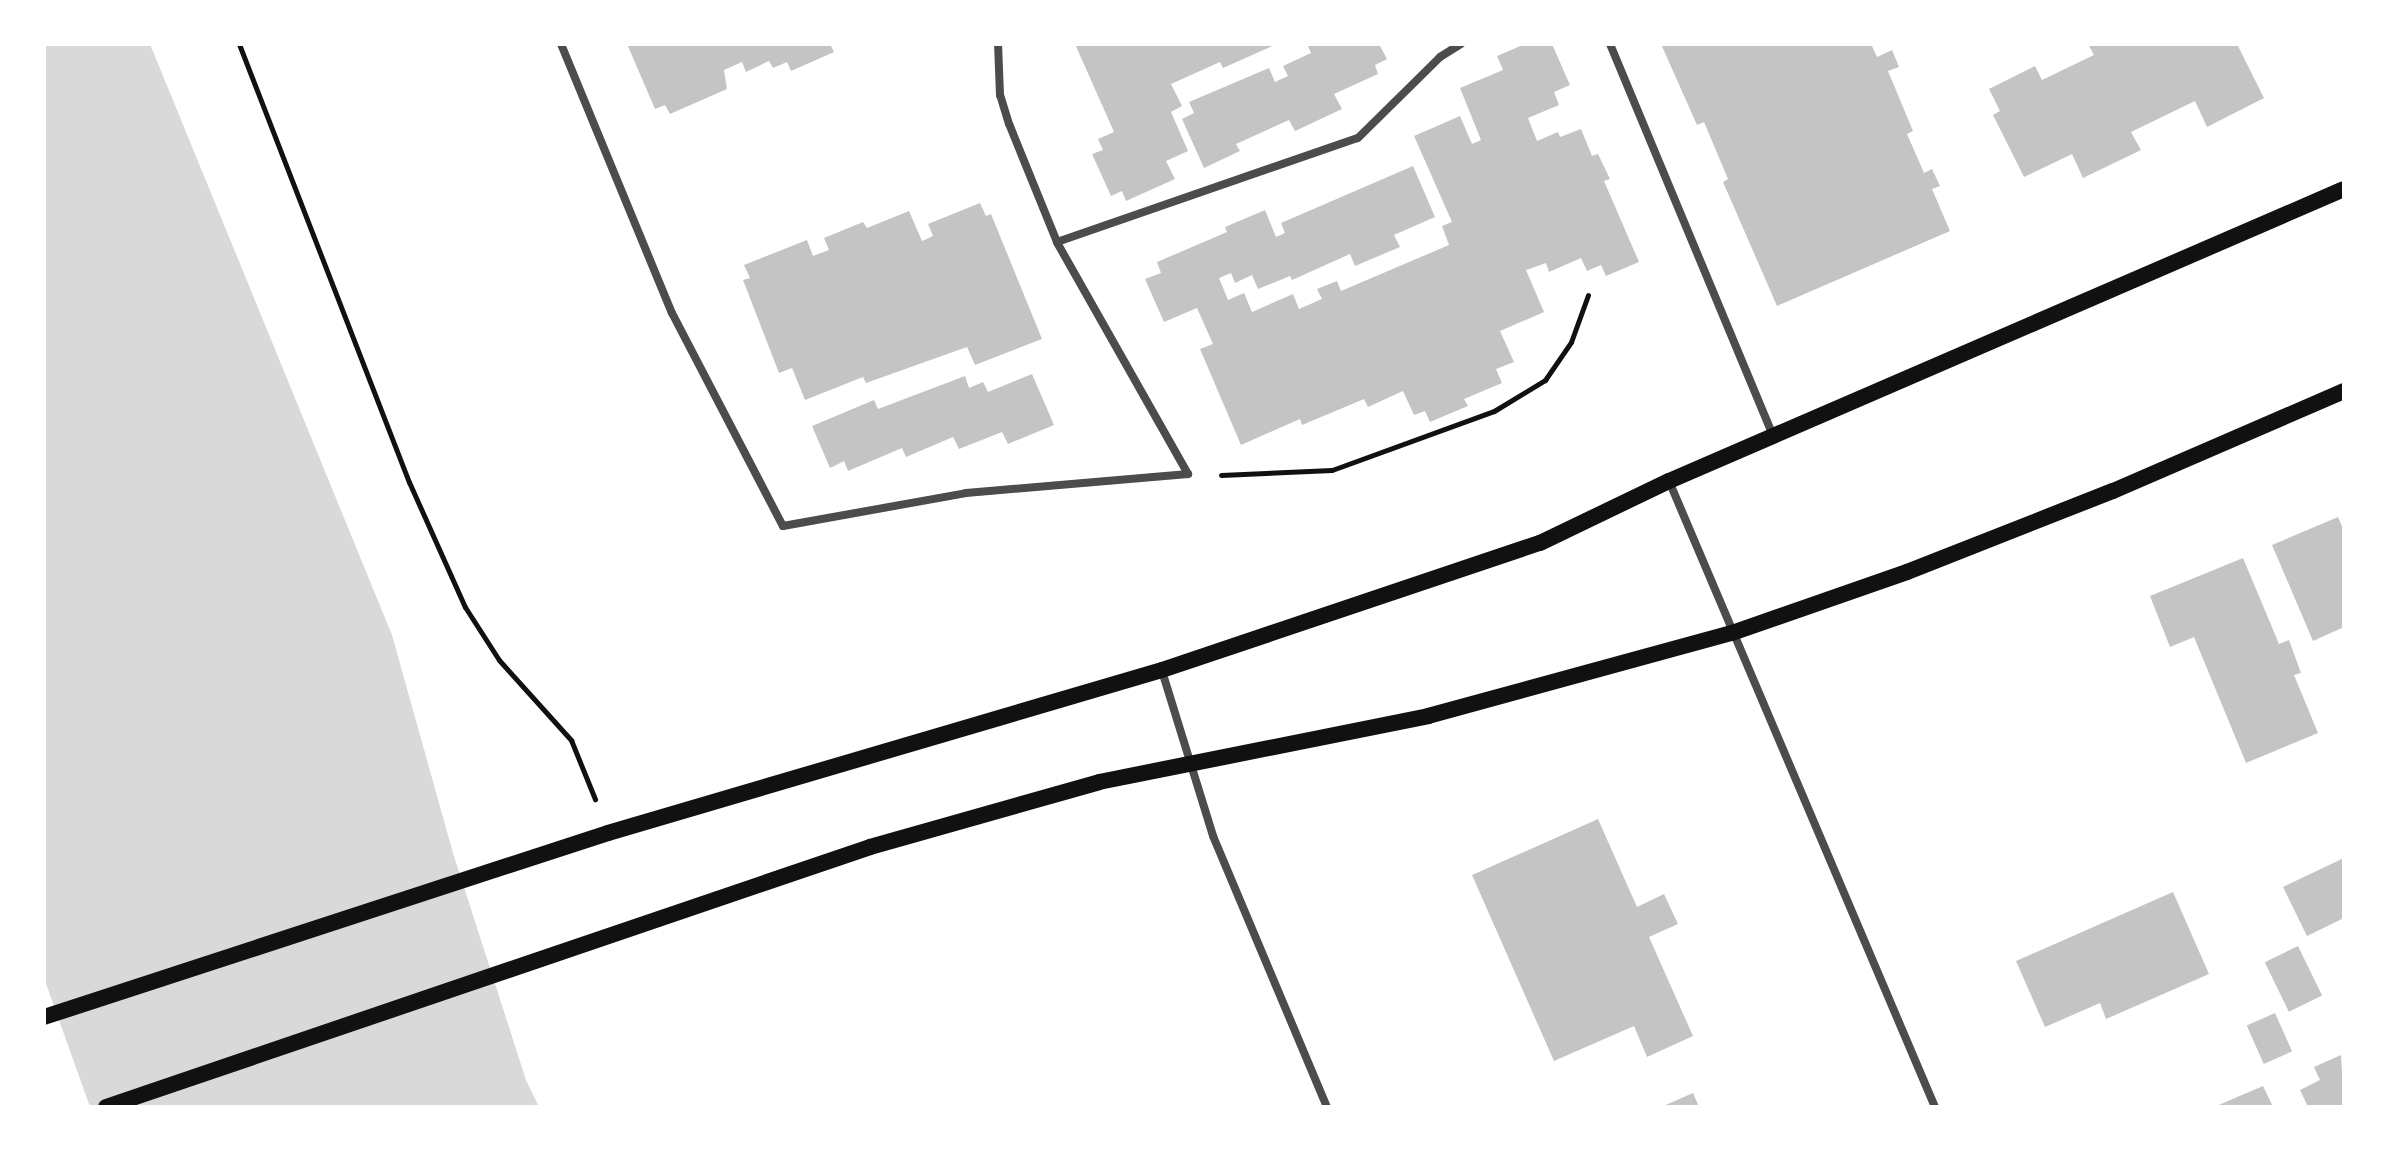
<!DOCTYPE html>
<html>
<head>
<meta charset="utf-8">
<style>
	body { margin:0 }
	#map { position:relative; width:2388px; height:1151px; overflow:hidden; background:#fff; font-family:"Fira Sans",sans-serif }
	div>[style] { position:absolute }
	.water>* { inset:0; background:#d9d9d9 }
	.building>* { inset:0; background:#c4c4c4; transform-origin:0 0 }
	.path>* { height:5px; margin:-2.5px; padding:0 2.5px; transform-origin:2.5px; border-radius:2.5px; background:#111 }
	.minor>* { height:8px; margin:-4px; padding:0 4px; transform-origin:4px; border-radius:4px; background:#4c4c4c }
	.secondary>* { height:16px; margin:-8px; padding:0 8px; transform-origin:8px; border-radius:8px; background:#111 }
	span { translate:-50% -50%; white-space:nowrap; text-align:center; line-height:1.15; -webkit-text-stroke:8px #fff; paint-order:stroke }
	.frame { position:absolute; inset:0; border:46px solid #fff; pointer-events:none }
</style>
</head>
<body>
<div id="map">
	<div class="water">
		<i style="clip-path:polygon(44px 44px,150px 44px,392px 635px,453px 853px,526px 1080px,539px 1107px,90px 1107px,44px 978px)"></i>
	</div>
	<div class="building">
		<i style="clip-path:polygon(627px 44px,830px 44px,834px 52px,791px 71px,787px 62px,773px 68px,769px 61px,746px 72px,742px 62px,724px 70px,727px 89px,670px 114px,665px 105px,655px 109px)"></i>
		<i style="clip-path:polygon(1075px 44px,1277px 44px,1223px 68px,1220px 62px,1171px 84px,1182px 106px,1171px 112px,1188px 151px,1166px 161px,1175px 179px,1126px 201px,1122px 191px,1111px 196px,1092px 154px,1103px 150px,1098px 139px,1114px 132px)"></i>
		<i style="clip-path:polygon(1307px 44px,1386px 44px,1380px 46px,1387px 59px,1375px 65px,1378px 74px,1334px 94px,1342px 109px,1295px 131px,1289px 120px,1236px 144px,1240px 151px,1204px 168px,1182px 119px,1194px 113px,1189px 102px,1269px 68px,1275px 82px,1288px 76px,1283px 66px,1311px 53px)"></i>
		<i style="clip-path:polygon(1525px 44px,1552px 44px,1570px 85px,1554px 92px,1559px 105px,1528px 118px,1537px 141px,1558px 132px,1560px 137px,1581px 129px,1592px 156px,1598px 154px,1610px 179px,1604px 181px,1639px 262px,1606px 276px,1601px 265px,1587px 271px,1581px 258px,1549px 272px,1546px 263px,1526px 270px,1544px 312px,1500px 331px,1514px 362px,1496px 369px,1502px 383px,1464px 399px,1468px 406px,1430px 422px,1425px 411px,1414px 415px,1403px 391px,1368px 407px,1364px 399px,1302px 425px,1300px 419px,1241px 445px,1200px 349px,1213px 344px,1197px 308px,1164px 322px,1145px 279px,1161px 273px,1157px 262px,1227px 232px,1225px 227px,1265px 210px,1276px 237px,1285px 233px,1281px 223px,1413px 166px,1435px 217px,1394px 235px,1400px 247px,1355px 266px,1350px 254px,1292px 280px,1290px 276px,1258px 289px,1252px 275px,1235px 283px,1231px 273px,1219px 278px,1228px 300px,1244px 293px,1252px 312px,1293px 294px,1299px 309px,1322px 299px,1317px 289px,1337px 281px,1341px 291px,1449px 245px,1442px 226px,1452px 222px,1414px 136px,1460px 116px,1472px 144px,1481px 140px,1460px 88px,1503px 70px,1497px 56px)"></i>
		<i style="clip-path:polygon(1661px 44px,1871px 44px,1877px 57px,1892px 50px,1899px 67px,1888px 71px,1913px 131px,1907px 134px,1924px 173px,1932px 169px,1940px 186px,1932px 189px,1950px 231px,1777px 306px,1723px 182px,1728px 179px,1704px 122px,1697px 125px)"></i>
		<i style="clip-path:polygon(2088px 44px,2237px 44px,2264px 98px,2207px 127px,2195px 101px,2131px 132px,2141px 150px,2083px 178px,2072px 154px,2024px 177px,1993px 115px,2000px 111px,1989px 89px,2035px 66px,2042px 80px,2094px 55px)"></i>
		<i style="clip-path:polygon(980px 203px,986px 216px,991px 214px,1042px 339px,975px 365px,967px 347px,866px 383px,863px 377px,805px 400px,792px 368px,779px 373px,743px 280px,750px 278px,744px 265px,807px 240px,813px 256px,829px 250px,824px 238px,863px 222px,867px 228px,909px 211px,922px 241px,933px 236px,928px 224px)"></i>
		<i style="clip-path:polygon(1032px 374px,1054px 425px,1008px 444px,1002px 432px,959px 449px,953px 437px,906px 457px,902px 448px,848px 471px,844px 461px,830px 468px,812px 426px,874px 400px,878px 409px,965px 376px,969px 388px,983px 382px,988px 392px)"></i>
		<i style="clip-path:polygon(2338px 517px,2344px 531px,2344px 627px,2313px 641px,2272px 545px)"></i>
		<i style="clip-path:polygon(2243px 558px,2279px 644px,2289px 640px,2301px 673px,2294px 675px,2318px 733px,2246px 763px,2194px 637px,2170px 647px,2150px 596px)"></i>
		<i style="clip-path:polygon(1598px 819px,1637px 907px,1664px 894px,1678px 924px,1649px 937px,1693px 1036px,1647px 1057px,1634px 1026px,1554px 1061px,1472px 875px)"></i>
		<i style="clip-path:polygon(2344px 858px,2344px 918px,2307px 936px,2283px 887px)"></i>
		<i style="clip-path:polygon(2173px 892px,2209px 974px,2106px 1019px,2100px 1003px,2045px 1027px,2016px 961px)"></i>
		<i style="left:2298px;top:946px;width:55px;height:37px;rotate:64deg"></i>
		<i style="left:2275px;top:1013px;width:42px;height:31px;rotate:66deg"></i>
		<i style="clip-path:polygon(2341px 1055px,2344px 1107px,2308px 1107px,2300px 1090px,2320px 1080px,2314px 1067px)"></i>
		<i style="clip-path:polygon(2263px 1086px,2273px 1107px,2214px 1107px)"></i>
		<i style="clip-path:polygon(1693px 1093px,1699px 1107px,1661px 1107px)"></i>
	</div>
	<div class="path">
		<i style="left:239px;top:44px;width:470px;rotate:68.8deg"></i>
		<i style="left:409px;top:482px;width:137px;rotate:65.9deg"></i>
		<i style="left:465px;top:607px;width:63px;rotate:57.3deg"></i>
		<i style="left:499px;top:660px;width:108px;rotate:48deg"></i>
		<i style="left:571px;top:740px;width:64px;rotate:67.9deg"></i>
		<i style="left:1221px;top:475px;width:111px;rotate:-2.6deg"></i>
		<i style="left:1332px;top:470px;width:172px;rotate:-20deg"></i>
		<i style="left:1494px;top:411px;width:60px;rotate:-31.3deg"></i>
		<i style="left:1545px;top:380px;width:46px;rotate:-55.6deg"></i>
		<i style="left:1571px;top:342px;width:50px;rotate:-70.1deg"></i>
	</div>
	<div class="minor">
		<i style="left:561px;top:44px;width:291px;rotate:67.6deg"></i>
		<i style="left:672px;top:313px;width:240px;rotate:62.5deg"></i>
		<i style="left:783px;top:526px;width:186px;rotate:-10.2deg"></i>
		<i style="left:966px;top:493px;width:223px;rotate:-4.9deg"></i>
		<i style="left:1188px;top:474px;width:266px;rotate:-119.5deg"></i>
		<i style="left:1057px;top:242px;width:127px;rotate:-112.1deg"></i>
		<i style="left:1009px;top:124px;width:30px;rotate:-107deg"></i>
		<i style="left:1000px;top:95px;width:51px;rotate:-92.2deg"></i>
		<i style="left:1610px;top:44px;width:425px;rotate:67.4deg"></i>
		<i style="left:1057px;top:242px;width:318px;rotate:-19.1deg"></i>
		<i style="left:1358px;top:138px;width:115px;rotate:-44.6deg"></i>
		<i style="left:1440px;top:57px;width:25px;rotate:-32deg"></i>
		<i style="left:1669px;top:481px;width:680px;rotate:66.98deg"></i>
		<i style="left:1162px;top:671px;width:173px;rotate:72.8deg"></i>
		<i style="left:1213px;top:836px;width:294px;rotate:67.2deg"></i>
	</div>
	<div class="secondary">
		<i style="left:44px;top:1017px;width:593px;rotate:-18.07deg"></i>
		<i style="left:608px;top:833px;width:577px;rotate:-16.4deg"></i>
		<i style="left:1162px;top:670px;width:399px;rotate:-18.6deg"></i>
		<i style="left:1540px;top:543px;width:143px;rotate:-25.7deg"></i>
		<i style="left:1669px;top:481px;width:735px;rotate:-23.39deg"></i>
		<i style="left:106px;top:1107px;width:807px;rotate:-18.79deg"></i>
		<i style="left:870px;top:847px;width:238px;rotate:-15.8deg"></i>
		<i style="left:1099px;top:782px;width:336px;rotate:-11.3deg"></i>
		<i style="left:1428px;top:716px;width:315px;rotate:-15.3deg"></i>
		<i style="left:1732px;top:633px;width:185px;rotate:-19.2deg"></i>
		<i style="left:1907px;top:572px;width:221px;rotate:-21.5deg"></i>
		<i style="left:2113px;top:491px;width:252px;rotate:-23.4deg"></i>
	</div>
	<div class="frame"></div>
</div>
</body>
</html>
